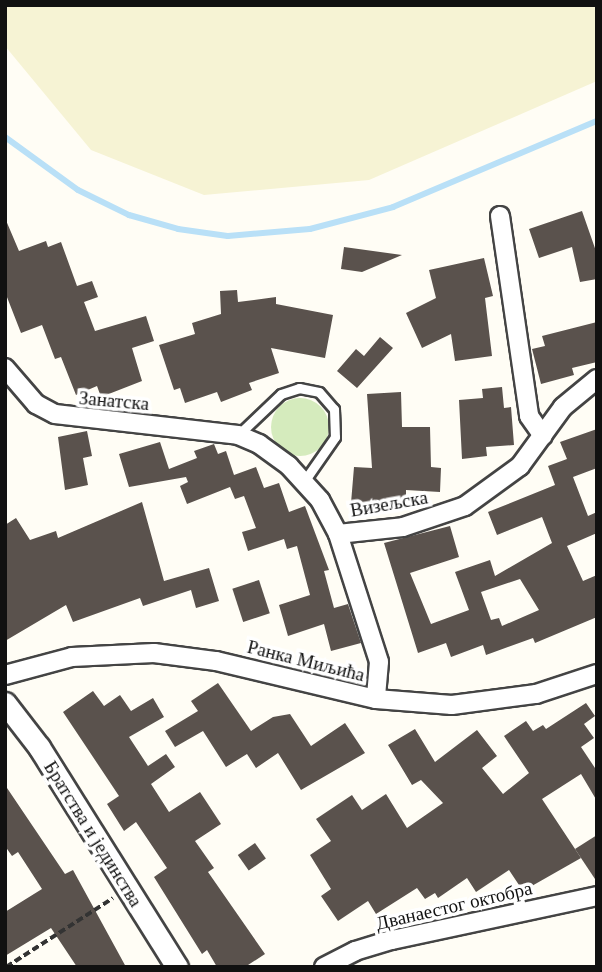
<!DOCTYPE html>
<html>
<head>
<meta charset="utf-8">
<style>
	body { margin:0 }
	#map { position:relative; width:602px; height:972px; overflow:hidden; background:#fffdf5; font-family:"Times New Roman",serif }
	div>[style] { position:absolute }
	.farmland>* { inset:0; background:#f6f3d4 }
	.green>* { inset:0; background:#d5ebbd }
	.round { border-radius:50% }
	.stream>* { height:6px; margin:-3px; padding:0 3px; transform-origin:3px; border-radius:3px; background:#b9e0f7 }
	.building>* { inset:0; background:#5a524d; transform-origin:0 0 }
	.path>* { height:3.5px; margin-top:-1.75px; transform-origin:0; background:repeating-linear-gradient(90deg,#333 0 7px,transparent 0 10.5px) }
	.roads { filter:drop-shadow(2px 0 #444) drop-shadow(-2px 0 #444) drop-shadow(0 2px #444) drop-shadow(0 -2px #444) }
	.service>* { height:9px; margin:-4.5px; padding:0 4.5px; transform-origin:4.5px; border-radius:4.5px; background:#fff }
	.minor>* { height:18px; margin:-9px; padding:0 9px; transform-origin:9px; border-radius:9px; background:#fff }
	.tertiary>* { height:21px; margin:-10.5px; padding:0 10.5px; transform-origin:10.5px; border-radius:10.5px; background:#fff }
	span { translate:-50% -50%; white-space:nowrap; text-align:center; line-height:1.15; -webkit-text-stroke:7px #fff; paint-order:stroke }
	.street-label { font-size:19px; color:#111 }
	.frame { position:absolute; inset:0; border:7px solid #111; pointer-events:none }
</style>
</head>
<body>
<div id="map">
	<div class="farmland">
		<i style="clip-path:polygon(5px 5px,597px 5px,597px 81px,369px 180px,204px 195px,91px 150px,5px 46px)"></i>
	</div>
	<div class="green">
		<i class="round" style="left:271px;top:398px;width:58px;height:58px"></i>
	</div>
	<div class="stream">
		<i style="left:5px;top:137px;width:90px;rotate:36deg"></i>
		<i style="left:78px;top:190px;width:57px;rotate:26.1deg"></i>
		<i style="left:129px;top:215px;width:51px;rotate:15.9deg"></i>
		<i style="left:178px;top:229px;width:50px;rotate:8deg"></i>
		<i style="left:228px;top:236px;width:82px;rotate:-4.9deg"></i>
		<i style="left:310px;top:229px;width:86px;rotate:-14.8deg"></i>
		<i style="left:393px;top:207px;width:221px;rotate:-22.9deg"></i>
	</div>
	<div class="building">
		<i style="clip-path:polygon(582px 211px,597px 254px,597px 279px,580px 282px,572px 247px,539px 258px,529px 229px)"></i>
		<i style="clip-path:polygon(5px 218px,19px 251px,46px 241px,48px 247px,61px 242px,77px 286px,92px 281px,98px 297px,84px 302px,95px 331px,146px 316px,154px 341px,132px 348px,142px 381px,101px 397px,97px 386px,76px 395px,61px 357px,55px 359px,42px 325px,21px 333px,5px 292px)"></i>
		<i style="clip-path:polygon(344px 247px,402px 255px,362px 272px,341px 269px)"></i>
		<i style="clip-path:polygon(484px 258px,493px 296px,485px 298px,492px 356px,455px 361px,451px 334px,422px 348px,406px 313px,436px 298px,429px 270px)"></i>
		<i style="clip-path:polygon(237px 290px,238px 302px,276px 297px,276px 304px,333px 315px,325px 358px,271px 348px,279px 373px,249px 383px,252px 390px,221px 402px,217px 392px,185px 403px,180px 388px,174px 390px,159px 345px,195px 334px,192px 323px,221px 314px,220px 291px)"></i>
		<i style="clip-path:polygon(597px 322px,597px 362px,572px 368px,574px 375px,541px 384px,532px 349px,545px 346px,542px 336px)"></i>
		<i style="clip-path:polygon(380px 337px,393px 348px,357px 388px,337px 371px,356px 349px,364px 356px)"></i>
		<i style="clip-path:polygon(502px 387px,504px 408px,511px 407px,514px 445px,486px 447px,487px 456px,462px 459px,459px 400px,483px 398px,482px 389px)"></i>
		<i style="clip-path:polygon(401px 392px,402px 427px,430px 427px,431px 467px,441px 468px,440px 492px,406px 490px,406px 502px,351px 503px,354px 467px,372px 468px,367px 394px)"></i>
		<i style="clip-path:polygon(evenodd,597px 429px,597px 468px,573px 477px,588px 516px,597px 512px,597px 533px,567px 546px,583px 581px,597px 575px,597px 617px,535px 643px,533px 638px,486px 655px,483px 645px,451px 657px,446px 643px,418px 653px,384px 543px,450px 526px,459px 557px,410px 573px,431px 624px,469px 610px,455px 572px,490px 560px,495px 576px,552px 543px,542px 517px,497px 535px,488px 512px,555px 485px,548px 466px,567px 459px,560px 442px,597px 429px,520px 579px,539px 610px,502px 626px,499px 618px,491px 620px,481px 592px,520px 579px)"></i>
		<i style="clip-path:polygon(87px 431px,92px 456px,83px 458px,88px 485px,65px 490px,58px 437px)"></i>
		<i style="clip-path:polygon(160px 442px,169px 469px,197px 458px,194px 451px,214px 444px,218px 454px,226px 451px,234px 475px,256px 467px,264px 488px,279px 483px,289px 512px,305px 506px,329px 570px,324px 571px,334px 608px,348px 604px,361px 643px,331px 651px,324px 624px,288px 636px,279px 605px,310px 595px,297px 546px,287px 549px,284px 539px,248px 551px,242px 532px,256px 528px,244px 496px,235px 499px,230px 487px,187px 504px,180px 486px,188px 482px,186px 477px,129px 487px,119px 454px)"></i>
		<i style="clip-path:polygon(142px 502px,164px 581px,209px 568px,219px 601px,196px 608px,191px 590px,143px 606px,140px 598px,73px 622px,66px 605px,5px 641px,5px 525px,16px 518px,30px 540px,56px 531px,58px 538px)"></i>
		<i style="left:259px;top:580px;width:35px;height:28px;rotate:72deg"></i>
		<i style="clip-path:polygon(218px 683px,251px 731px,273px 717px,290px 714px,311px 746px,345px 723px,365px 753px,301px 790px,278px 753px,256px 768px,247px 754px,226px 767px,203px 731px,175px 747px,165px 731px,198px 711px,191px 701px)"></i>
		<i style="clip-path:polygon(93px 691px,104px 706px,120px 695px,131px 711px,153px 698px,164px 717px,129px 737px,148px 766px,166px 754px,175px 767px,151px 784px,169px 812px,200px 792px,221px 824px,195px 841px,214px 868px,208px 872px,265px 954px,245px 967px,217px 967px,207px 950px,202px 954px,154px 877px,167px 868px,136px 822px,124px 831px,107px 804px,119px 796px,63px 712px)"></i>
		<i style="clip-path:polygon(586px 703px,595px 716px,584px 724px,594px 738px,581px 747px,597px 771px,597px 801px,581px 774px,542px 799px,581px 858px,523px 891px,509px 870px,476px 892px,467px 878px,438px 898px,435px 893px,425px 899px,417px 888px,376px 914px,368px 901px,338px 921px,321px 896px,331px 889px,310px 855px,331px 841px,316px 819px,352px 795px,362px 810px,386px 794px,407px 828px,443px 803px,421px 780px,412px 785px,388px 745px,415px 729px,435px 762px,477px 730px,497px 756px,482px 768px,503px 794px,529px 773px,504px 736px,526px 721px,533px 731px,543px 725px,546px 729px)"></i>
		<i style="clip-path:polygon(5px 785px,65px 874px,73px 870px,126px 967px,77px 967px,51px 928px,5px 956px,5px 912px,42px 889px,18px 852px,12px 856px,5px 846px)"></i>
		<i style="clip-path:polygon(597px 835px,597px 882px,575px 849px)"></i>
		<i style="left:255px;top:843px;width:19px;height:21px;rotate:55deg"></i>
	</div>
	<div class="path">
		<i style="left:6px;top:967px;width:127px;rotate:-32.8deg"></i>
	</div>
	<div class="roads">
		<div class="service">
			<i style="left:238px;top:435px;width:59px;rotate:-43.6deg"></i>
			<i style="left:281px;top:394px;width:19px;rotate:-18deg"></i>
			<i style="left:299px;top:388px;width:20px;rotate:11deg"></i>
			<i style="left:319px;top:392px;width:23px;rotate:49deg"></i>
			<i style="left:334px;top:409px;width:28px;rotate:88deg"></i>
			<i style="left:335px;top:437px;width:52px;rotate:124.9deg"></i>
		</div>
		<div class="minor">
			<i style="left:500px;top:216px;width:202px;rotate:81.7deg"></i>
			<i style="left:529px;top:416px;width:24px;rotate:55deg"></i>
			<i style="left:5px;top:368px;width:48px;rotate:49.3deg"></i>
			<i style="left:36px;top:404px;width:21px;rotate:28deg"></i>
			<i style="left:55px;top:414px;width:184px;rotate:6.5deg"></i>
			<i style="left:238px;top:435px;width:23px;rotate:23deg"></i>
			<i style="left:259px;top:444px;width:37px;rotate:36deg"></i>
			<i style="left:289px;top:466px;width:46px;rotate:47.6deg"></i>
			<i style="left:320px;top:500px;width:38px;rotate:62deg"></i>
			<i style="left:338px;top:534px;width:134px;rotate:72.2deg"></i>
			<i style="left:379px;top:662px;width:37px;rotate:95deg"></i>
			<i style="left:338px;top:534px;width:65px;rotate:-6.1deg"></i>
			<i style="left:403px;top:527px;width:65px;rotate:-18.7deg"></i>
			<i style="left:465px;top:506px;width:68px;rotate:-36deg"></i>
			<i style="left:520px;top:466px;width:73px;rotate:-53.9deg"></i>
			<i style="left:563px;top:407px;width:44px;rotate:-39.5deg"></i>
			<i style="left:5px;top:675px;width:69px;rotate:-15deg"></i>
			<i style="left:72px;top:657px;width:82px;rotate:-2.8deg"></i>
			<i style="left:154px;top:653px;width:63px;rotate:7.4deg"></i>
			<i style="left:216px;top:661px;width:164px;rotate:13.4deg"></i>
			<i style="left:376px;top:699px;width:76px;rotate:4.5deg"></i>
			<i style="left:452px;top:705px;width:85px;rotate:-7.5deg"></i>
			<i style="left:536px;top:694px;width:64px;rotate:-18.2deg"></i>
			<i style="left:324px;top:967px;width:35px;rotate:-27deg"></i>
			<i style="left:355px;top:951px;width:39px;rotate:-17deg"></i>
			<i style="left:392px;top:940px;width:210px;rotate:-12.1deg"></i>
		</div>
		<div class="tertiary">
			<i style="left:5px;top:703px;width:56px;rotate:52.3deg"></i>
			<i style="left:39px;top:747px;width:260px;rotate:57.9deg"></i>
		</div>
	</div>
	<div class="street-label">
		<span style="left:114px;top:401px;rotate:5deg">Занатска</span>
		<span style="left:389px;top:504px;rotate:-10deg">Визељска</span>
		<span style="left:306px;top:661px;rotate:14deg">Ранка Миљића</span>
		<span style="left:93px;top:834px;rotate:58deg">Братства и јединства</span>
		<span style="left:454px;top:906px;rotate:-13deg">Дванаестог октобра</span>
	</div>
	<div class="frame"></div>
</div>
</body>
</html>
